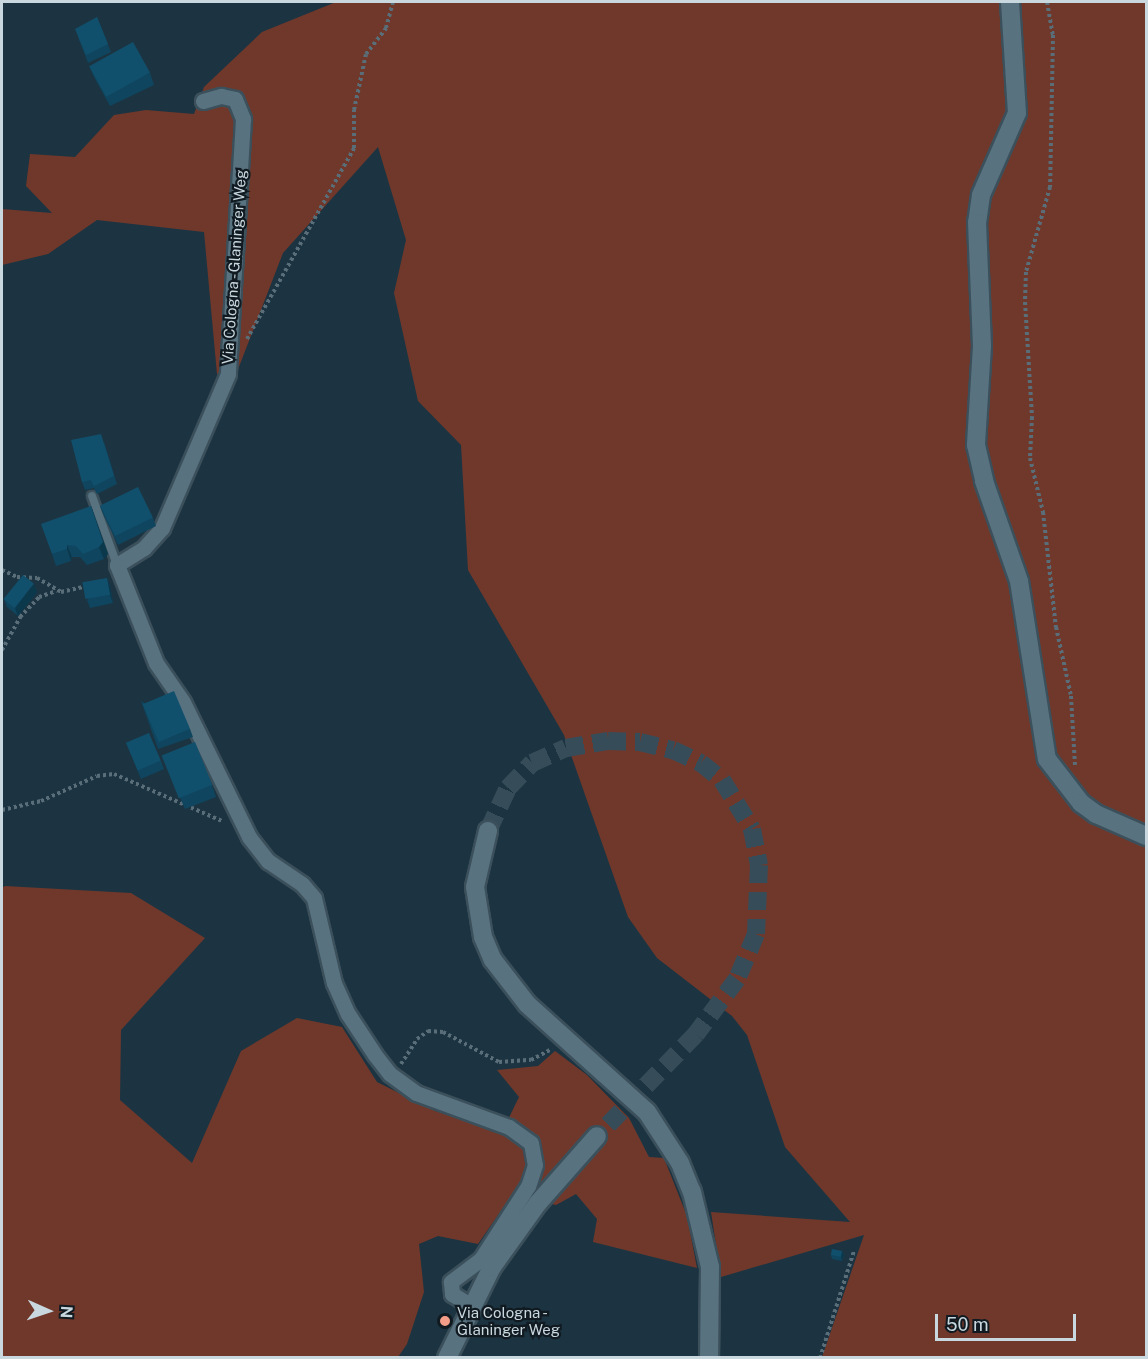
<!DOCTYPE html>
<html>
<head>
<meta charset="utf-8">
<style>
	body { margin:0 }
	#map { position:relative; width:1148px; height:1359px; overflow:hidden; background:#1c3441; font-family:"Public Sans",sans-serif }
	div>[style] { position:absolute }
	.green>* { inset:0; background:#70382b }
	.secondary-tunnel>* { height:18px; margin-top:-9px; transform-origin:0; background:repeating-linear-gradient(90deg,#364c59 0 18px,transparent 0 27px) }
	.path>* { height:4px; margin-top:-2px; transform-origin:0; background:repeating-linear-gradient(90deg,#596e79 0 3px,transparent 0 6px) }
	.roads { filter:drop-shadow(2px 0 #3b505b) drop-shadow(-2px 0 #3b505b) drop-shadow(0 2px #3b505b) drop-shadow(0 -2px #3b505b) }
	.lane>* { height:8px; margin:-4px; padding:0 4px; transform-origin:4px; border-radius:4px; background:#587280 }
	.street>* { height:15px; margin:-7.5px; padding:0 7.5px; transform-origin:7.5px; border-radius:7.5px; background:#587280 }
	.secondary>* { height:18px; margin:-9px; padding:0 9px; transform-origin:9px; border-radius:9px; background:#587280 }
	.wall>* { inset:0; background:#0f455e }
	.shaded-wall>* { inset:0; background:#0c384c }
	.building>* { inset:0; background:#11506d; transform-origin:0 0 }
	.dots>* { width:16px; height:16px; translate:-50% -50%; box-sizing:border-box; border:3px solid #101a20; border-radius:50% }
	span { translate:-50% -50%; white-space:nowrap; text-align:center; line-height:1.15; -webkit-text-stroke:4.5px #101a20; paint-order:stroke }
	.street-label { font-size:15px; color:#c9d7df }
	.poi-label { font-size:15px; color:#c9d7df }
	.left { translate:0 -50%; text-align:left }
	.frame { position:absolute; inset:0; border:3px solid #c9d7df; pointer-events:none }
	.north { position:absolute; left:18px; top:1281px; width:60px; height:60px; -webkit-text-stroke:4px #101a20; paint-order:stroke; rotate:93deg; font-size:16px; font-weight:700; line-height:24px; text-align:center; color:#c9d7df }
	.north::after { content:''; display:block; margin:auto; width:21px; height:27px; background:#c9d7df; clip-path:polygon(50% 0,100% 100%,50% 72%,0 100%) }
	.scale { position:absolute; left:935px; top:1314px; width:141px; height:27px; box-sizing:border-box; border:3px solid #c9d7df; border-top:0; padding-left:8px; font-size:18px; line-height:21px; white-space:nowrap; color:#c9d7df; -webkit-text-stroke:4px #101a20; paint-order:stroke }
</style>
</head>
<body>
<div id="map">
	<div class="green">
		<i style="clip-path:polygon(336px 2px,1146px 2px,1146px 1357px,822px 1357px,864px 1235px,721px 1277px,711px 1212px,850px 1222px,785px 1147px,747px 1035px,732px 1016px,657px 958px,628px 917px,564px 735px,468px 570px,461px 445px,418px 401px,394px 293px,406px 240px,378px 147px,283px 253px,235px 377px,217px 374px,204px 232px,97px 220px,48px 254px,2px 265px,2px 209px,52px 213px,26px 186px,30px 154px,75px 157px,114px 115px,146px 110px,194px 114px,204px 87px,262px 32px)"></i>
		<i style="clip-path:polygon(5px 886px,131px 893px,205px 938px,121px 1030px,120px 1100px,192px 1163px,241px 1051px,297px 1018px,342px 1027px,377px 1082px,435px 1111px,502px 1132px,519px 1097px,497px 1070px,538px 1066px,555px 1051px,587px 1075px,629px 1118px,649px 1157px,664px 1158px,687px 1216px,697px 1268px,593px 1242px,597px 1219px,576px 1194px,556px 1205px,512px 1195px,478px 1244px,438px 1236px,419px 1244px,424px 1292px,407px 1344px,398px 1357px,2px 1358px,2px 888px)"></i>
	</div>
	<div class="secondary-tunnel">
		<i style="left:488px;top:831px;width:47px;rotate:-65.1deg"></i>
		<i style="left:508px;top:788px;width:35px;rotate:-46deg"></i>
		<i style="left:532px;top:763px;width:37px;rotate:-24deg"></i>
		<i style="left:566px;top:748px;width:43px;rotate:-9.5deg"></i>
		<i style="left:608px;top:741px;width:32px;rotate:2deg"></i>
		<i style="left:640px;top:742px;width:34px;rotate:14deg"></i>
		<i style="left:673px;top:750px;width:31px;rotate:25deg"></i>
		<i style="left:701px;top:763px;width:27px;rotate:39deg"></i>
		<i style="left:722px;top:780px;width:57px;rotate:58.5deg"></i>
		<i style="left:752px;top:829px;width:37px;rotate:79deg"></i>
		<i style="left:759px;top:865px;width:69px;rotate:92.5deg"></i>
		<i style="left:756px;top:934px;width:49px;rotate:112.9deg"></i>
		<i style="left:737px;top:979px;width:69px;rotate:126.7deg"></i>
		<i style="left:696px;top:1034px;width:142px;rotate:134.1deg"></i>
	</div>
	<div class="path">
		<i style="left:1047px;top:2px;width:34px;rotate:80deg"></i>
		<i style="left:1053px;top:35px;width:152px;rotate:91.1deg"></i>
		<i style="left:1050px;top:187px;width:88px;rotate:105.8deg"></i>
		<i style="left:1026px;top:272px;width:30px;rotate:92deg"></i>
		<i style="left:1025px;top:302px;width:115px;rotate:86.5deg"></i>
		<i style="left:1032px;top:417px;width:41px;rotate:92.8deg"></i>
		<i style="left:1030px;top:458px;width:56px;rotate:76.5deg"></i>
		<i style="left:1043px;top:512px;width:116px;rotate:83.6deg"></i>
		<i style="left:1056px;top:627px;width:71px;rotate:77.7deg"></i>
		<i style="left:1071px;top:696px;width:69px;rotate:86.7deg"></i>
		<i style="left:247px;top:339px;width:219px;rotate:-60.7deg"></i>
		<i style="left:354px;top:148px;width:38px;rotate:-90deg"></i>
		<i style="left:354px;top:110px;width:57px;rotate:-77.9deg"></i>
		<i style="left:366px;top:54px;width:33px;rotate:-52deg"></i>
		<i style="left:386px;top:28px;width:27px;rotate:-75deg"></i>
		<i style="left:2px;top:570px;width:17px;rotate:25deg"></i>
		<i style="left:17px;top:577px;width:20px;rotate:3deg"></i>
		<i style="left:37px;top:578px;width:28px;rotate:30deg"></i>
		<i style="left:61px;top:592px;width:27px;rotate:-13deg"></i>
		<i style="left:2px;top:650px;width:38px;rotate:-61deg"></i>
		<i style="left:20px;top:617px;width:28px;rotate:-46deg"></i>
		<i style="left:39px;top:597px;width:18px;rotate:-19deg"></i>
		<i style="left:2px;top:810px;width:40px;rotate:-13deg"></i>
		<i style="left:41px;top:801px;width:61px;rotate:-24.1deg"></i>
		<i style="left:97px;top:776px;width:17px;rotate:-7deg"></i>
		<i style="left:114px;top:774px;width:118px;rotate:23.5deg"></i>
		<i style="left:401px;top:1064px;width:30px;rotate:-57deg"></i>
		<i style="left:417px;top:1039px;width:14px;rotate:-36deg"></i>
		<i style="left:428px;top:1031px;width:15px;rotate:4deg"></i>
		<i style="left:443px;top:1032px;width:64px;rotate:28.2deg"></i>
		<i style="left:499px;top:1062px;width:32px;rotate:-4deg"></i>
		<i style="left:531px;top:1060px;width:24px;rotate:-28deg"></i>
		<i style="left:820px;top:1358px;width:112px;rotate:-72.4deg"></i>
	</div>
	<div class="roads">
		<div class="lane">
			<i style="left:92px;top:496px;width:73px;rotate:70.1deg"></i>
		</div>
		<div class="street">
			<i style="left:203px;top:101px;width:19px;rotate:-16deg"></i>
			<i style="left:221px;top:96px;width:14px;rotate:12deg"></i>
			<i style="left:235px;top:99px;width:22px;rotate:68deg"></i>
			<i style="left:243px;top:119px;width:255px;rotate:93.4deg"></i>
			<i style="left:228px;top:374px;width:168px;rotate:113.2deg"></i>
			<i style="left:162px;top:528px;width:27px;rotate:132deg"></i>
			<i style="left:144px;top:548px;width:32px;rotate:148deg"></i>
			<i style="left:117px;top:565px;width:105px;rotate:68.3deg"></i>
			<i style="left:156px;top:663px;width:47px;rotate:55.3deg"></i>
			<i style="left:183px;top:702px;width:150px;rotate:63.9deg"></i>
			<i style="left:249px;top:837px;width:31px;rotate:52deg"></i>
			<i style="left:268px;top:861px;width:41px;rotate:34.1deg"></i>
			<i style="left:302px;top:884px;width:18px;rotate:49deg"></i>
			<i style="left:314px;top:898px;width:87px;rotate:76.8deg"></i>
			<i style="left:334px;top:983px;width:34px;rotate:66deg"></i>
			<i style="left:348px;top:1014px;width:49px;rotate:56.6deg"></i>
			<i style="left:375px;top:1055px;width:24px;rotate:52deg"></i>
			<i style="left:390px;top:1074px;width:32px;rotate:36deg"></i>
			<i style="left:416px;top:1093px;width:99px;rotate:20.1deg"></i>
			<i style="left:509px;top:1127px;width:27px;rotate:36deg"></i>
			<i style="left:531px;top:1143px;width:22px;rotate:80deg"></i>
			<i style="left:535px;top:1165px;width:22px;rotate:108deg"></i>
			<i style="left:528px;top:1186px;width:87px;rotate:122.8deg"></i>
			<i style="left:481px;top:1259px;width:38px;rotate:143deg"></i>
			<i style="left:451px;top:1282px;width:12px;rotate:85deg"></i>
			<i style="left:452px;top:1294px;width:21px;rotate:31deg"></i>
		</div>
		<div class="secondary">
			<i style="left:1010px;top:2px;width:111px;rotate:86.4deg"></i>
			<i style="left:1017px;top:113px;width:90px;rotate:113.7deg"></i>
			<i style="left:981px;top:195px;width:27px;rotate:98deg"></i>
			<i style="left:977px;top:222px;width:124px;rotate:87.7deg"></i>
			<i style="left:982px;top:346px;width:99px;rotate:93.5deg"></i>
			<i style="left:976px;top:445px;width:37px;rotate:77deg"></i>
			<i style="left:984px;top:481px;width:106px;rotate:70.7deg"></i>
			<i style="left:1019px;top:581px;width:180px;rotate:81.1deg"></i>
			<i style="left:1047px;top:759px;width:56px;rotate:52.3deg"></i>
			<i style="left:1081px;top:803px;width:19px;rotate:36deg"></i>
			<i style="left:1096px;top:814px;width:55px;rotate:23.7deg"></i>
			<i style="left:488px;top:831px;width:57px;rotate:103.1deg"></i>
			<i style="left:475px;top:887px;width:51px;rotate:80.9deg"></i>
			<i style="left:483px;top:937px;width:25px;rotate:67deg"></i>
			<i style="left:493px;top:960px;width:56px;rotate:52.3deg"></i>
			<i style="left:527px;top:1004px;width:161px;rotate:42deg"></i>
			<i style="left:647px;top:1112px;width:61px;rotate:57.1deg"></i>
			<i style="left:680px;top:1163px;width:31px;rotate:68deg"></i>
			<i style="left:692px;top:1192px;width:77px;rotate:76.5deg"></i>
			<i style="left:710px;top:1267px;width:91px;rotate:90.6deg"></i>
			<i style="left:447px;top:1358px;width:102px;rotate:-63.7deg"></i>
			<i style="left:492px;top:1267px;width:79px;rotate:-54.3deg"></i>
			<i style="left:538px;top:1203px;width:89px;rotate:-48.6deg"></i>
		</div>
	</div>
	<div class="wall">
		<i style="clip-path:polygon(97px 17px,111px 52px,88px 63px,78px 37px)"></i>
		<i style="clip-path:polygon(89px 66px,150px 73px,154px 85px,110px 106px,94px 77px)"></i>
		<i style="clip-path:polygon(104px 442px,117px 484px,97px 494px,94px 488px,85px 490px,82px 482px)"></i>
		<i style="clip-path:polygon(91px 506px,108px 554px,104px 559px,87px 565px,80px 557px,72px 557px,71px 561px,56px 566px,52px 554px)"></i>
		<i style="clip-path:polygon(100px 506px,153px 518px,156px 526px,118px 545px,103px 514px)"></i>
		<i style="clip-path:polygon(107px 578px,110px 586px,113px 603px,90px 608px,87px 600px)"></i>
		<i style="clip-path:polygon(37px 592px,18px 616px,7px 607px,4px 599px)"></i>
		<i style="clip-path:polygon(141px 701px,190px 729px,193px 737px,158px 749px)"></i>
		<i style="clip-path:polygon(126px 742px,161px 761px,164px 769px,141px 779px)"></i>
		<i style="clip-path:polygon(162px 756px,212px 785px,216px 797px,185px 809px)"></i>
		<i style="clip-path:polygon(842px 1251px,844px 1255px,842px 1261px,832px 1259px,831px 1255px)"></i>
	</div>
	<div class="shaded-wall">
		<i style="clip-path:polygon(91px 506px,108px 554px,104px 559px,99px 547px)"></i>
		<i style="clip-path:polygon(67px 545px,72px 557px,71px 561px,67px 549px)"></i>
		<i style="clip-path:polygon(107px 578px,110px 586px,113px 603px,110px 595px)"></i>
		<i style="clip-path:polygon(34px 584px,37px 592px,18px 616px,15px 608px)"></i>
		<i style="clip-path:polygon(842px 1251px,844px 1255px,842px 1261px,841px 1257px)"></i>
	</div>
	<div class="building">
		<i style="clip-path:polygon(97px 17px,108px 44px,86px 55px,75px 29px)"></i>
		<i style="left:133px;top:42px;width:35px;height:50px;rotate:61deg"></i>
		<i style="clip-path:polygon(101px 434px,114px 476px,94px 486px,91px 480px,82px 482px,71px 440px)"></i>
		<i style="left:138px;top:487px;width:34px;height:42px;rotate:64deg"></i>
		<i style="clip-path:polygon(91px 506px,103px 542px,99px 547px,83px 554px,76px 546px,67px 545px,67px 549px,52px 554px,41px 524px)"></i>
		<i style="left:23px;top:575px;width:14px;height:31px;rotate:39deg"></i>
		<i style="left:107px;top:578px;width:17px;height:25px;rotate:80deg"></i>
		<i style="left:174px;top:691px;width:41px;height:34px;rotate:67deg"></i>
		<i style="left:149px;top:733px;width:30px;height:25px;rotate:67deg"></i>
		<i style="left:195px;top:742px;width:46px;height:36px;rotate:68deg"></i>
		<i style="left:832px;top:1249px;width:10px;height:6px;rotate:11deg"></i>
	</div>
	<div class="dots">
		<i style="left:445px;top:1321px;background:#f49e89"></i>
	</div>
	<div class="street-label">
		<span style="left:234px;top:267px;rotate:-86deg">Via Cologna - Glaninger Weg</span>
	</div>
	<div class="poi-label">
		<span class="left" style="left:457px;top:1321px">Via Cologna -<br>Glaninger Weg</span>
	</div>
	<div class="frame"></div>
	<div class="north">N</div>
	<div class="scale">50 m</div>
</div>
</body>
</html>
